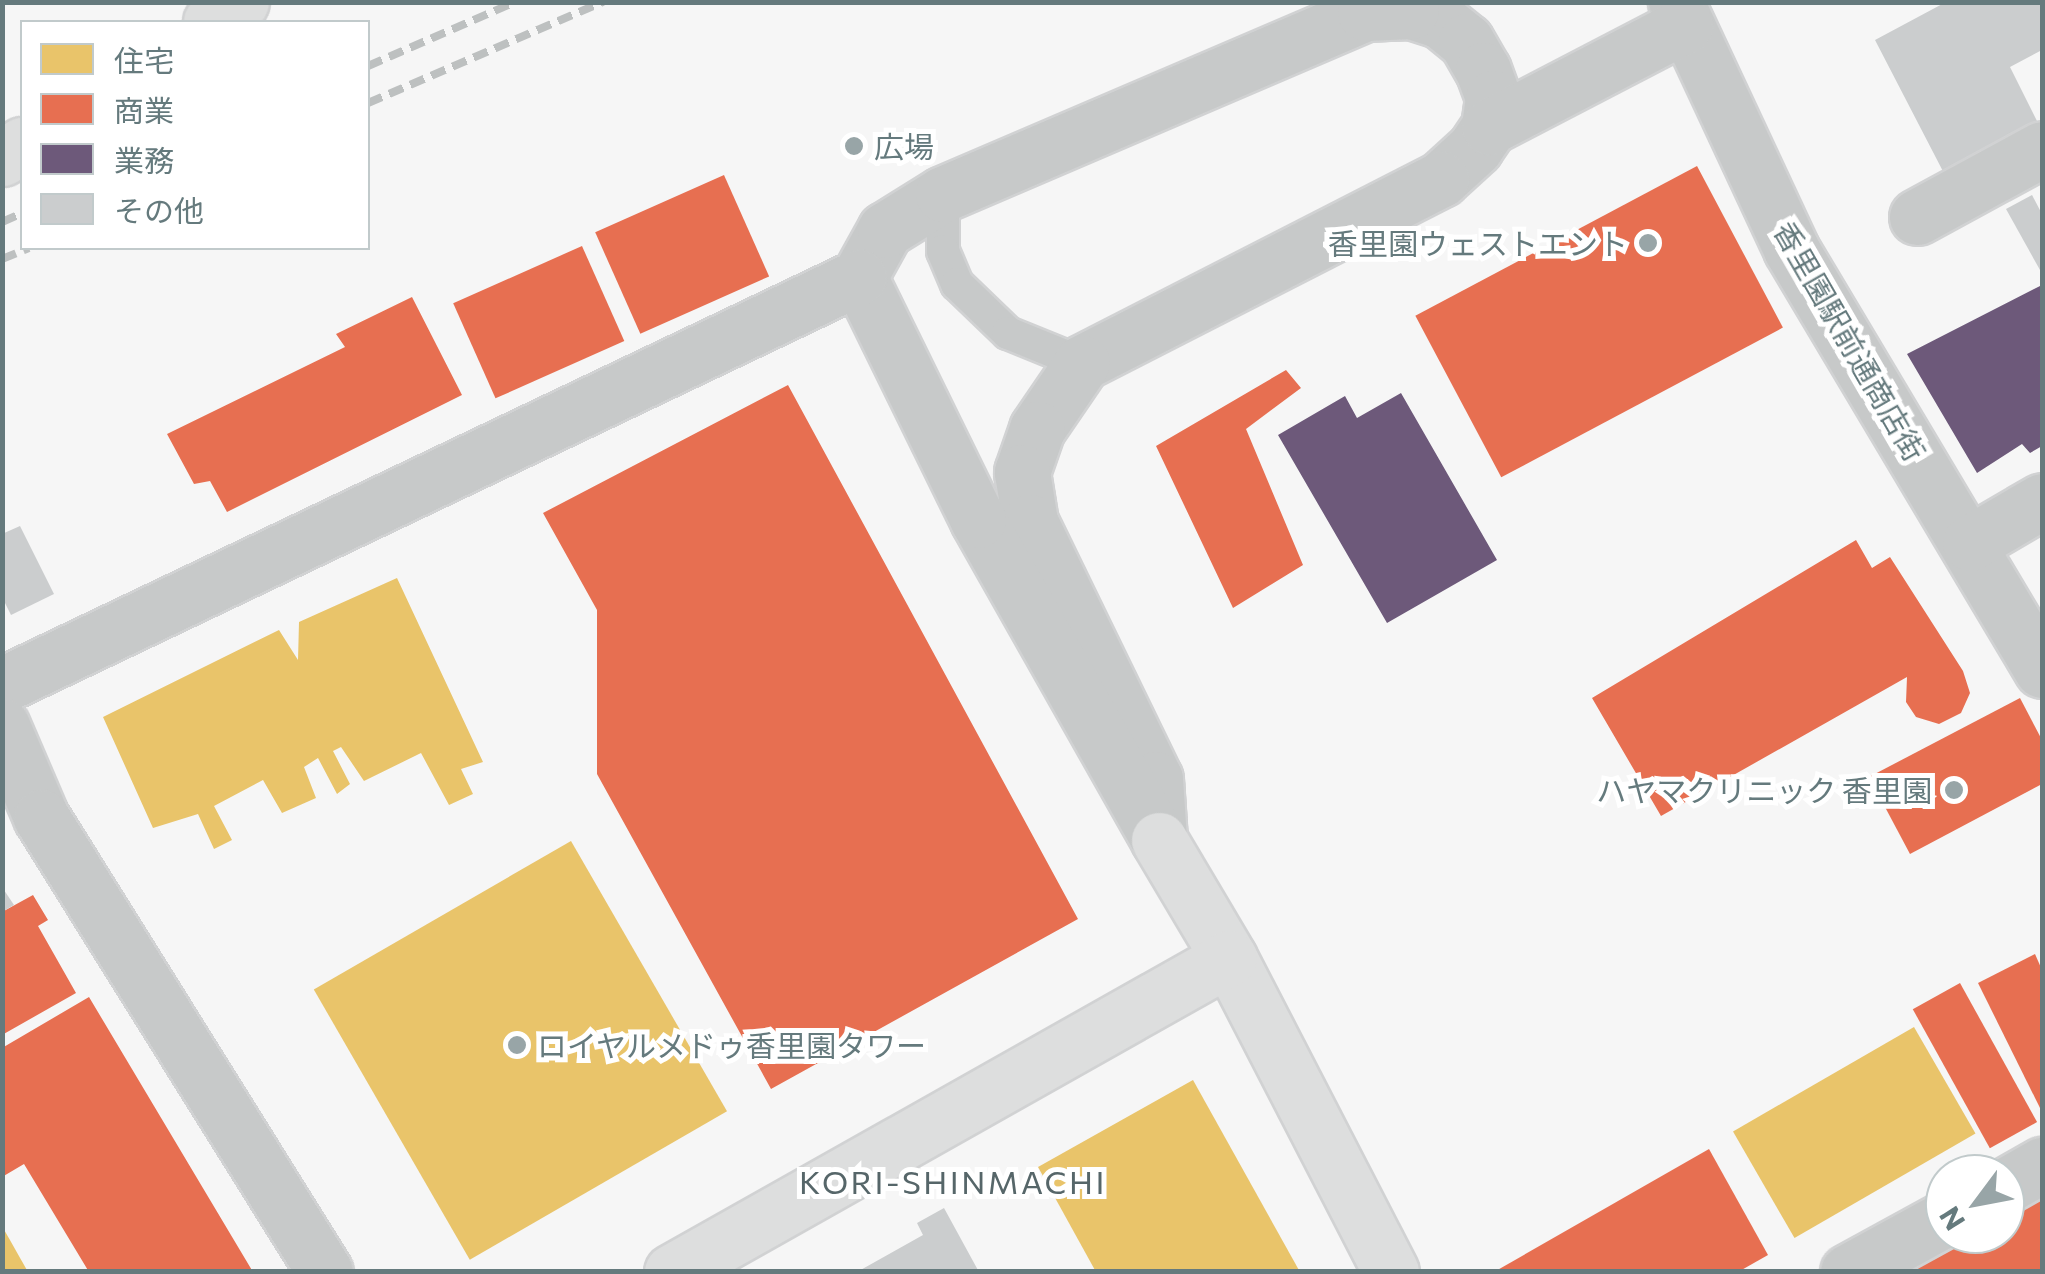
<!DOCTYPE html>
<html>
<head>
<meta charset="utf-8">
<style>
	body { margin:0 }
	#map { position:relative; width:2045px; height:1274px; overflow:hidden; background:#f6f6f6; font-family:Commissioner,"Noto Sans JP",sans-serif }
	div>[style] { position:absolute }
	.homes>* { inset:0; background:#e9c46a; transform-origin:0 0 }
	.shops>* { inset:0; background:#e76f51; transform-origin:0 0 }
	.offices>* { inset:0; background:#6d597a }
	.building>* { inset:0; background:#cbcdce }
	.roads { filter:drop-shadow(2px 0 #d1d2d3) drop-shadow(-2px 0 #d1d2d3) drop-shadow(0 2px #d1d2d3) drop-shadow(0 -2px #d1d2d3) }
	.lane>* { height:32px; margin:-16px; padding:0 16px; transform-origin:16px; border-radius:16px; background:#c7c9c9 }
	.street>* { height:55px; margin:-27.5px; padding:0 27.5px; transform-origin:27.5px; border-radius:27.5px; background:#c7c9c9 }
	.secondary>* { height:55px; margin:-27.5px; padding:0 27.5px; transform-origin:27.5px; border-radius:27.5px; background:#dddede }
	.primary>* { height:55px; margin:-27.5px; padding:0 27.5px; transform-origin:27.5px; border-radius:27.5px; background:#dddede }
	.rail>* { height:8px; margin-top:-4px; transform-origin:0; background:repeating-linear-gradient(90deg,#bdc0c0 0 15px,transparent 0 23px) }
	.dots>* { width:28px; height:28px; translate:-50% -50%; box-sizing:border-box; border:5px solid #fff; border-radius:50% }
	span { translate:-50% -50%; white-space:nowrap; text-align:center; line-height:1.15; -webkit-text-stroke:10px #fff; paint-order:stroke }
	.poi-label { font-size:30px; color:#657a7d }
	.left { translate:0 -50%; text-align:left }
	.right { translate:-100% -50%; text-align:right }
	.street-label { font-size:30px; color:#657a7d }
	.neighbourhood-label { font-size:32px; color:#566669; letter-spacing:2.5px }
	.frame { position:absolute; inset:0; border:5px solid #657a7d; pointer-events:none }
	.legend { position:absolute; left:20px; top:20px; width:350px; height:230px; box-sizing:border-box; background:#fff; border:2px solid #c1cacb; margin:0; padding:12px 18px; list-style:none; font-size:30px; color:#657a7d }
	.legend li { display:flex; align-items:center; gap:20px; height:50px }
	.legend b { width:50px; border:2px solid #c1cacb }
	.north { position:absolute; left:1925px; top:1154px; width:100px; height:100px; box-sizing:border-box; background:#fff; border:2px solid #c1cacb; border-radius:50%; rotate:238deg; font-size:28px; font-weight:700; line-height:40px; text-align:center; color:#657a7d }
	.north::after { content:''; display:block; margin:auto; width:35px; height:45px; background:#98a5a7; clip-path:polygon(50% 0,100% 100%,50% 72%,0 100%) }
</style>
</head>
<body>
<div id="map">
	<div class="homes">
		<i style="clip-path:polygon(397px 578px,483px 762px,461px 769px,473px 794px,449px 805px,421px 753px,364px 781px,341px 747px,333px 751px,350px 784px,337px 794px,318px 758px,304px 767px,316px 798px,282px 813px,263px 780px,214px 806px,232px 840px,214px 849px,198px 814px,153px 828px,103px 717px,279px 630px,298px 660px,299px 622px)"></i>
		<i style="left:571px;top:841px;width:312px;height:297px;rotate:60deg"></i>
		<i style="left:1914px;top:1027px;width:123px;height:209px;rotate:60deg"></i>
		<i style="clip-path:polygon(1193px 1080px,1300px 1272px,1096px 1272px,1038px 1167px)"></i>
		<i style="clip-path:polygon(2px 1226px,28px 1272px,2px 1272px)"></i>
	</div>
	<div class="shops">
		<i style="left:1697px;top:166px;width:183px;height:319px;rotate:62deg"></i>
		<i style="left:724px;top:175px;width:111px;height:141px;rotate:66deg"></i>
		<i style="left:582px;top:246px;width:104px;height:141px;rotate:66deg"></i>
		<i style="clip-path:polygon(412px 297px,462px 395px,227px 512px,210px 481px,194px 484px,167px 434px,345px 347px,336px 334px)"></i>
		<i style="clip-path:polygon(1286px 370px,1301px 388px,1246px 429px,1303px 565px,1233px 608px,1156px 446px)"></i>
		<i style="clip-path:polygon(788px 385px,1078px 919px,771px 1089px,597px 774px,597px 610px,543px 513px)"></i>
		<i style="clip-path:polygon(1856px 540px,1872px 568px,1890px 557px,1963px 671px,1970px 693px,1961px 713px,1939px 724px,1916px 717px,1906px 702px,1907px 677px,1661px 816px,1592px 698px)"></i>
		<i style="clip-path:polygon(2020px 698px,2042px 740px,2042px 784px,1910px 854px,1869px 777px)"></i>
		<i style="clip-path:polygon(33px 895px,48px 920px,38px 926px,76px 993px,2px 1035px,2px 912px)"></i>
		<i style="clip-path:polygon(2035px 954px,2042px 970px,2042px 1112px,1978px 983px)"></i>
		<i style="left:1960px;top:983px;width:159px;height:54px;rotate:61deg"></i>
		<i style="clip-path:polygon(89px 997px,253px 1272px,89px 1272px,24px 1164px,2px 1177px,2px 1048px)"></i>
		<i style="clip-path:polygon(1709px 1149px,1768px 1255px,1738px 1272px,1494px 1272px)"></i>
		<i style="clip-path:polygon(2041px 1197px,2042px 1272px,1907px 1272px,1971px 1234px,2005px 1234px,2005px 1216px)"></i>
	</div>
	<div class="offices">
		<i style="clip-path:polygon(2042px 285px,2042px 446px,2030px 453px,2022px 444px,1977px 473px,1907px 354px)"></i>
		<i style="clip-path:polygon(1401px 393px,1497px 560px,1387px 623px,1278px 435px,1345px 396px,1357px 418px)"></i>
	</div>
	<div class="building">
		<i style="clip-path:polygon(1946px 2px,2042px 2px,2042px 50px,2010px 67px,2042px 131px,1948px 181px,1875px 40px)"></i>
		<i style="clip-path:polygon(2032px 195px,2042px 214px,2040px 270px,2006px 209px)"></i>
		<i style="clip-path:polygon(20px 526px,54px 594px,11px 615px,2px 597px,2px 534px)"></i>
		<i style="clip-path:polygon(2px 887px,14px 905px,2px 912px)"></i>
		<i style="clip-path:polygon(944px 1208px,979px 1272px,857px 1272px,923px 1235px,917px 1223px)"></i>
	</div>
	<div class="roads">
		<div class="lane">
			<i style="left:943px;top:194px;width:57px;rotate:90deg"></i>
			<i style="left:943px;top:251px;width:36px;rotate:67deg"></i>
			<i style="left:957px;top:284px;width:71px;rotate:43.9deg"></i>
			<i style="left:1008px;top:333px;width:80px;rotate:22.1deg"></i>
		</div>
		<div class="street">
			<i style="left:1676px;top:2px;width:272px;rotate:65deg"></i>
			<i style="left:1791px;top:249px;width:490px;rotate:59.2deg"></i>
			<i style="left:1411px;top:11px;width:32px;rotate:18deg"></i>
			<i style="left:1441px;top:21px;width:32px;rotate:39deg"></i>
			<i style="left:1466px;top:41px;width:34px;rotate:60deg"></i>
			<i style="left:1483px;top:70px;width:30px;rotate:70deg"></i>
			<i style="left:1493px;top:98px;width:29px;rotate:98deg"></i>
			<i style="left:1489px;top:127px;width:25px;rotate:124deg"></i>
			<i style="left:1475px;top:148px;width:46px;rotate:137.6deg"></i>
			<i style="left:1441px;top:179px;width:403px;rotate:152.9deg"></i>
			<i style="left:1082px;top:363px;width:80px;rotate:124.3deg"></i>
			<i style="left:1037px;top:429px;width:46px;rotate:109.2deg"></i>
			<i style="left:1022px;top:472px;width:51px;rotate:80.9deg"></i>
			<i style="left:1030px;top:522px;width:286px;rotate:64.1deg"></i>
			<i style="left:1155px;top:779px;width:61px;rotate:86.2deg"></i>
			<i style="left:1159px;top:840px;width:368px;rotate:-119.5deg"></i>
			<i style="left:978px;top:520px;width:271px;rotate:-116.1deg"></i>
			<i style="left:859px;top:277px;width:54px;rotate:-61deg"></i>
			<i style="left:885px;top:230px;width:68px;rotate:-31.8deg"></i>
			<i style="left:943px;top:194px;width:459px;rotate:-23.2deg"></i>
			<i style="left:1365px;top:13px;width:46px;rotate:-2.5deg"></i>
			<i style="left:1489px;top:127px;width:221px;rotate:-27.5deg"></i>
			<i style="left:1917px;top:217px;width:142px;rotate:-28.5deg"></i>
			<i style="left:1970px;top:543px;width:83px;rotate:-30.3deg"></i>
			<i style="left:2px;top:685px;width:949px;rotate:-25.46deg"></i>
			<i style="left:2px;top:726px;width:99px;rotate:66.8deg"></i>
			<i style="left:41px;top:817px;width:536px;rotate:58.03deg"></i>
			<i style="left:2005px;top:1186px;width:43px;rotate:-29.6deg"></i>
			<i style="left:1848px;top:1272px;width:111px;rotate:-28.7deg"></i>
		</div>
		<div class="secondary">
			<i style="left:1159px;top:840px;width:137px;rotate:59.3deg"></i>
			<i style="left:1229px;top:958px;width:353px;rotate:62.7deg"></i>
			<i style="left:672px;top:1272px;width:639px;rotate:-29.41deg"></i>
		</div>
		<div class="primary">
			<i style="left:211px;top:22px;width:36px;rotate:-34deg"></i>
			<i style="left:2px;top:158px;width:24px;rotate:-33deg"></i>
		</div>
	</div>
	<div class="rail">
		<i style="left:368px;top:66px;width:160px;rotate:-23.5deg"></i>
		<i style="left:368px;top:103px;width:256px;rotate:-23.3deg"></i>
		<i style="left:2px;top:222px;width:22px;rotate:-24deg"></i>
		<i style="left:2px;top:259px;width:29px;rotate:-22deg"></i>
	</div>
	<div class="dots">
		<i style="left:854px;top:146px;background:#98a5a7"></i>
		<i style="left:1648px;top:243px;background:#98a5a7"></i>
		<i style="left:1954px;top:790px;background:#98a5a7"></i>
		<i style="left:517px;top:1045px;background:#98a5a7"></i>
	</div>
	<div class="poi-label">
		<span class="left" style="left:874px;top:146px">広場</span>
		<span class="right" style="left:1628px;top:243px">香里園ウェストエント</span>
		<span class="right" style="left:1932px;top:790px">ハヤマクリニック 香里園</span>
		<span class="left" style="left:537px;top:1045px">ロイヤルメドゥ香里園タワー</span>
	</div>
	<div class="street-label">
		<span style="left:1850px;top:341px;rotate:60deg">香里園駅前通商店街</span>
	</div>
	<div class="neighbourhood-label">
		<span style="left:953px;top:1181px">KORI-SHINMACHI</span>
	</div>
	<div class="frame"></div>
	<ul class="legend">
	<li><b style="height:28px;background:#e9c46a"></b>住宅</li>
	<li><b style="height:28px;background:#e76f51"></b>商業</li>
	<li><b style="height:28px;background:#6d597a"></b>業務</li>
	<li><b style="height:28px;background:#cbcdce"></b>その他</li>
	</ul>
	<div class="north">N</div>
</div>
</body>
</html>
